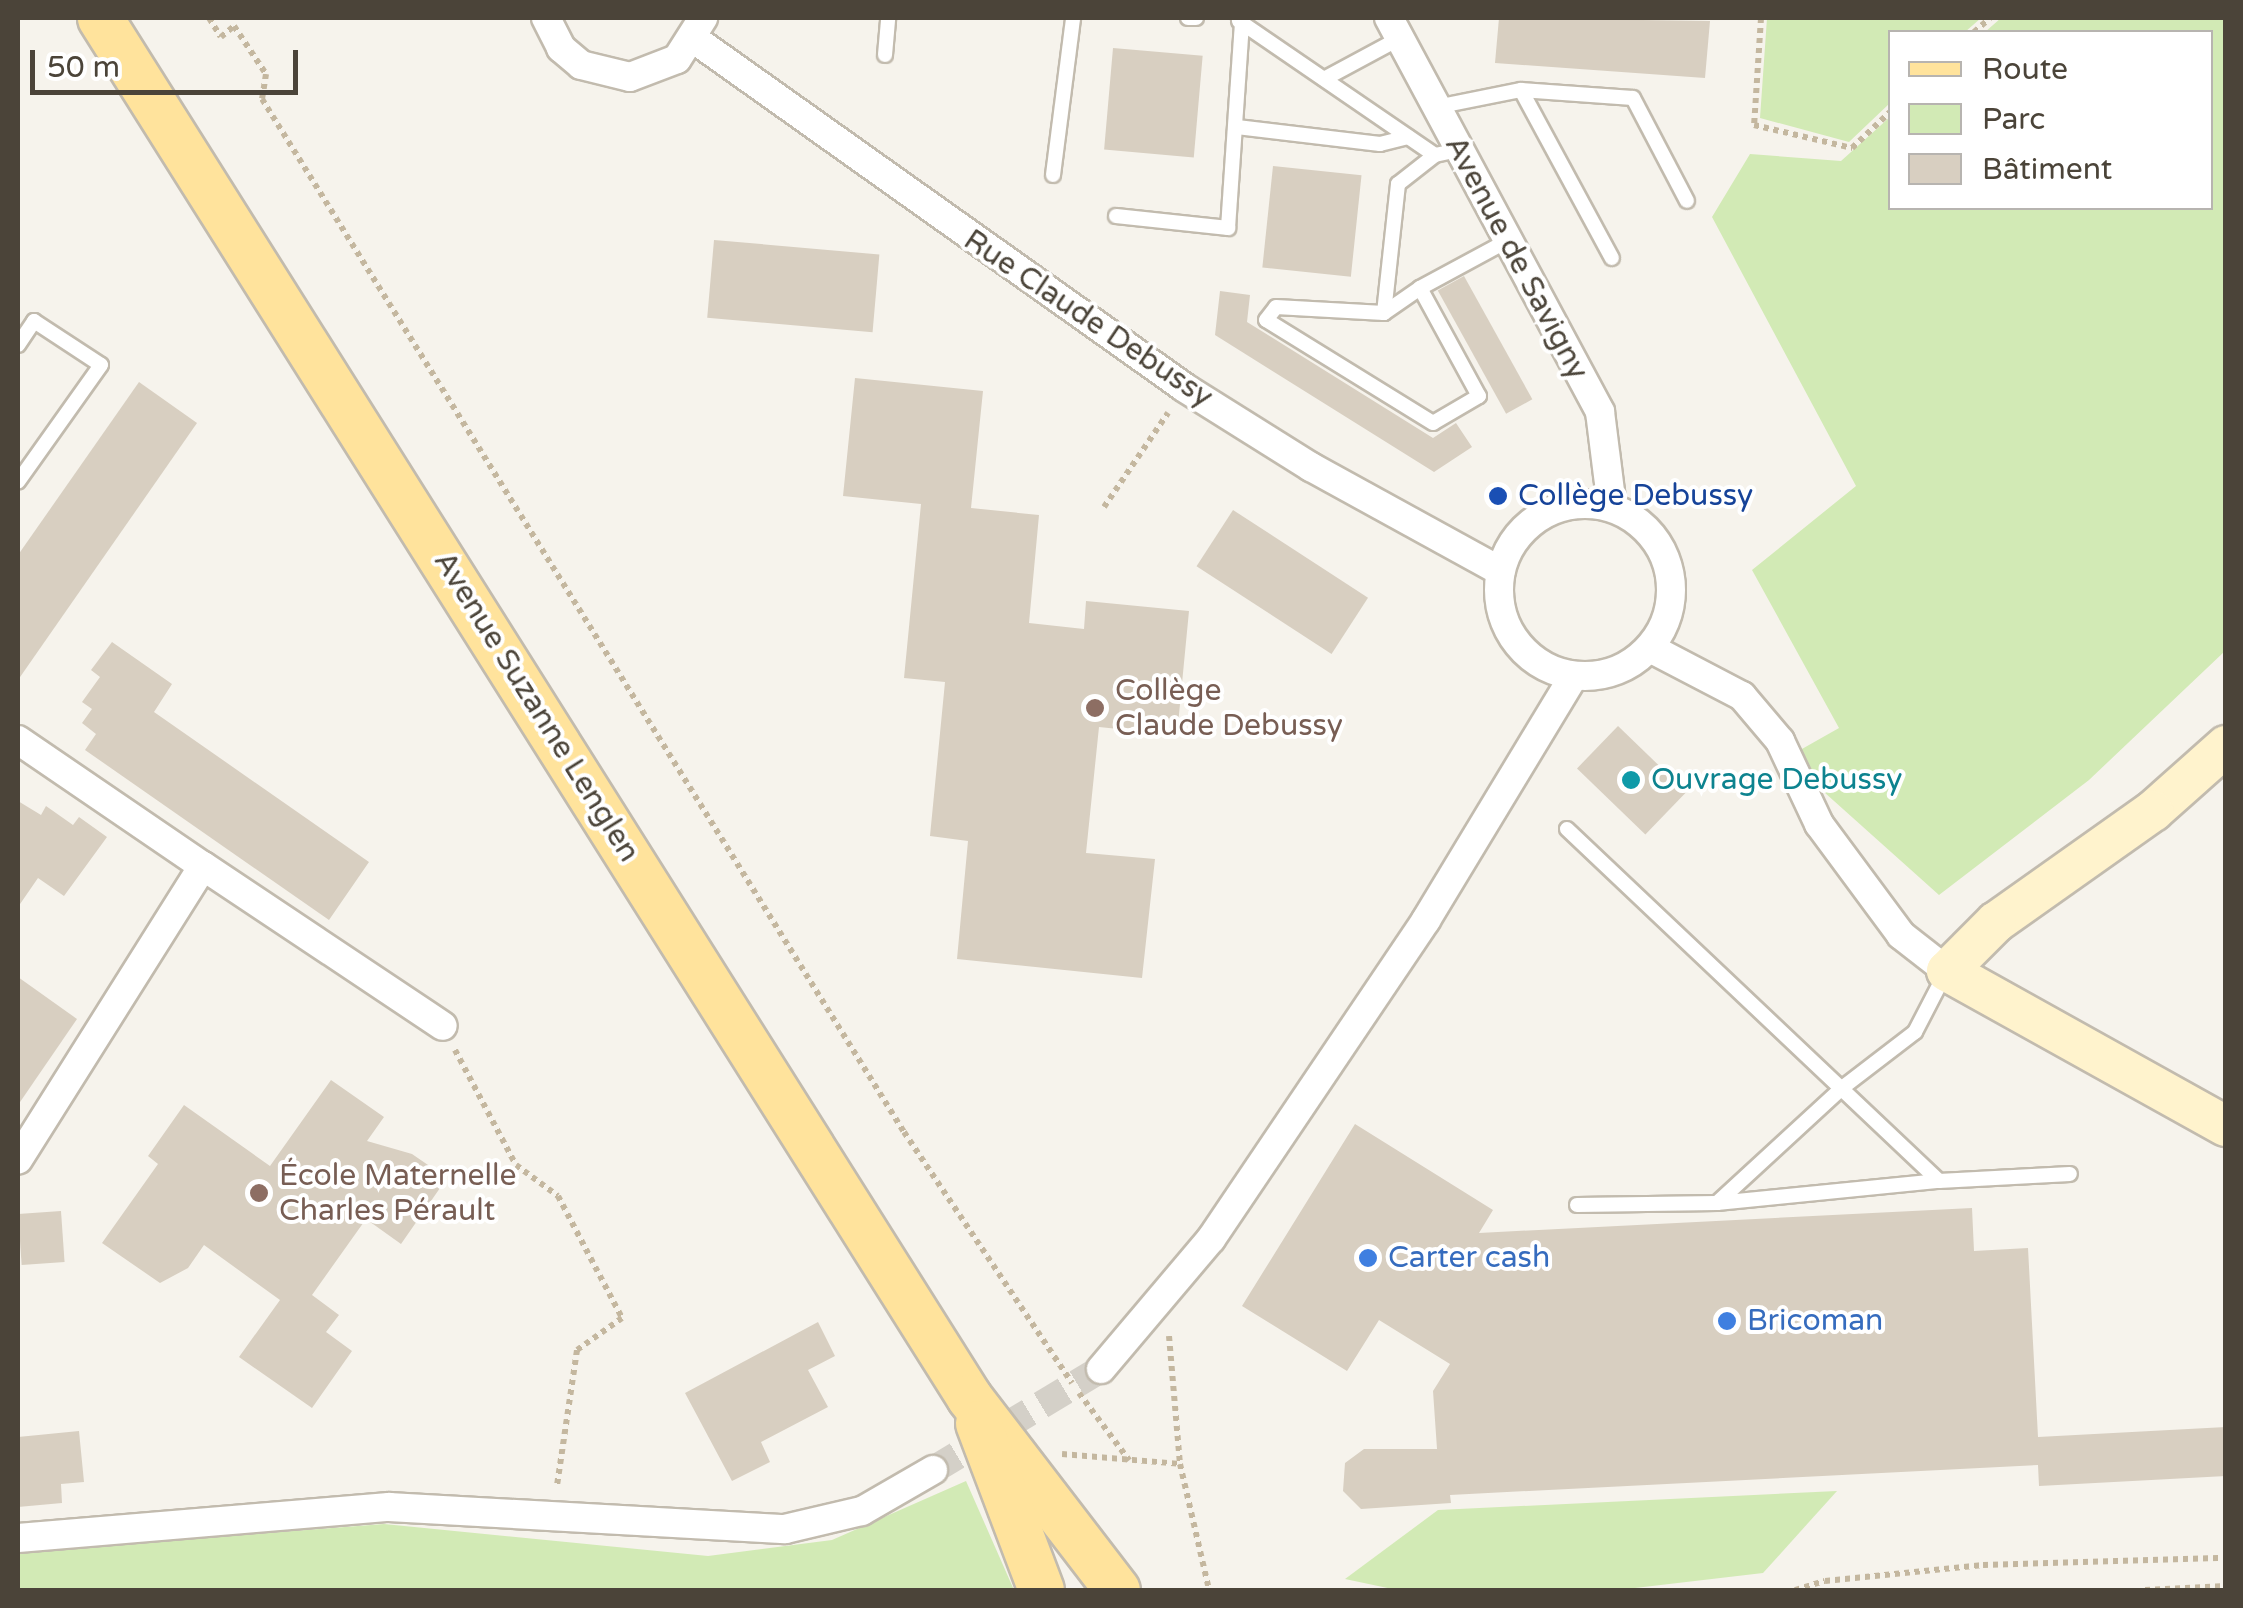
<!DOCTYPE html>
<html>
<head>
<meta charset="utf-8">
<style>
	body { margin:0 }
	#map { position:relative; width:2243px; height:1608px; overflow:hidden; background:#f6f3ec; font-family:"Varela Round",sans-serif }
	div>[style] { position:absolute }
	.green>* { inset:0; background:#d2eab5 }
	.building>* { inset:0; background:#d8cfc1; transform-origin:0 0 }
	.street-tunnel>* { height:28px; margin-top:-14px; transform-origin:0; background:repeating-linear-gradient(90deg,#d4d0c8 0 28px,transparent 0 42px) }
	.path>* { height:6px; margin-top:-3px; transform-origin:0; background:repeating-linear-gradient(90deg,#c4b79f 0 5px,transparent 0 10px) }
	.roads { filter:drop-shadow(2px 0 #c2bbae) drop-shadow(-2px 0 #c2bbae) drop-shadow(0 2px #c2bbae) drop-shadow(0 -2px #c2bbae) }
	.lane>* { height:14px; margin:-7px; padding:0 7px; transform-origin:7px; border-radius:7px; background:#fff }
	.street>* { height:28px; margin:-14px; padding:0 14px; transform-origin:14px; border-radius:14px; background:#fff }
	.street>.ring { margin:-14px; padding:0; box-sizing:content-box; background:none; border:28px solid #fff; border-radius:50% }
	.secondary>* { height:40px; margin:-20px; padding:0 20px; transform-origin:20px; border-radius:20px; background:#fff3cd }
	.primary>* { height:45px; margin:-22.5px; padding:0 22.5px; transform-origin:22.5px; border-radius:22.5px; background:#ffe39c }
	.dots>* { width:28px; height:28px; translate:-50% -50%; box-sizing:border-box; border:5px solid #fff; border-radius:50% }
	span { translate:-50% -50%; white-space:nowrap; text-align:center; line-height:1.15; -webkit-text-stroke:8px #fff; paint-order:stroke }
	.street-label { font-size:30px; color:#4b4439 }
	.transit-label { font-size:30px; color:#164399 }
	.left { translate:0 -50%; text-align:left }
	.education-label { font-size:30px; color:#785e54 }
	.culture-label { font-size:30px; color:#0d838f }
	.shop-label { font-size:30px; color:#366cbe }
	.frame { position:absolute; inset:0; border:20px solid #4b4439; pointer-events:none }
	.legend { position:absolute; left:1888px; top:30px; width:325px; height:180px; box-sizing:border-box; background:#fff; border:2px solid #b7b4b0; margin:0; padding:12px 18px; list-style:none; font-size:30px; color:#4b4439 }
	.legend li { display:flex; align-items:center; gap:20px; height:50px }
	.legend b { width:50px; border:2px solid #b7b4b0 }
	.scale { position:absolute; left:30px; top:50px; width:268px; height:45px; box-sizing:border-box; border:5px solid #4b4439; border-top:0; padding-left:12px; font-size:30px; line-height:35px; white-space:nowrap; color:#4b4439; -webkit-text-stroke:8px #fff; paint-order:stroke }
</style>
</head>
<body>
<div id="map">
	<div class="green">
		<i style="clip-path:polygon(1767px 18px,1981px 18px,1965px 32px,1890px 32px,1890px 103px,1849px 142px,1760px 118px)"></i>
		<i style="clip-path:polygon(2001px 18px,2225px 18px,2225px 651px,2089px 780px,1939px 895px,1786px 758px,1839px 728px,1752px 570px,1856px 486px,1712px 217px,1750px 154px,1841px 161px,1890px 117px,1890px 208px,2210px 208px,2210px 32px,1985px 32px)"></i>
		<i style="clip-path:polygon(966px 1481px,1014px 1590px,18px 1590px,18px 1552px,384px 1524px,708px 1556px,832px 1540px)"></i>
		<i style="clip-path:polygon(1837px 1491px,1763px 1573px,1618px 1590px,1397px 1590px,1345px 1579px,1438px 1510px)"></i>
	</div>
	<div class="building">
		<i style="clip-path:polygon(1499px 18px,1710px 21px,1705px 78px,1495px 63px)"></i>
		<i style="left:1113px;top:48px;width:90px;height:102px;rotate:5deg"></i>
		<i style="left:1273px;top:166px;width:89px;height:102px;rotate:6deg"></i>
		<i style="left:714px;top:240px;width:166px;height:78px;rotate:5deg"></i>
		<i style="left:1464px;top:276px;width:141px;height:30px;rotate:61deg"></i>
		<i style="clip-path:polygon(1220px 291px,1250px 295px,1247px 322px,1433px 438px,1456px 423px,1472px 447px,1434px 472px,1215px 335px)"></i>
		<i style="clip-path:polygon(855px 378px,983px 391px,971px 508px,1039px 515px,1029px 623px,1084px 629px,1086px 601px,1189px 611px,1177px 735px,1099px 727px,1086px 853px,1155px 859px,1142px 978px,957px 959px,968px 841px,930px 836px,945px 682px,904px 678px,921px 504px,843px 496px)"></i>
		<i style="clip-path:polygon(139px 382px,197px 423px,18px 680px,18px 555px)"></i>
		<i style="left:1233px;top:510px;width:161px;height:67px;rotate:33deg"></i>
		<i style="clip-path:polygon(112px 642px,172px 684px,154px 712px,369px 862px,329px 920px,85px 750px,96px 734px,82px 723px,92px 709px,82px 702px,100px 677px,91px 670px)"></i>
		<i style="left:1618px;top:726px;width:95px;height:59px;rotate:44deg"></i>
		<i style="clip-path:polygon(18px 801px,41px 815px,46px 806px,73px 825px,79px 817px,107px 837px,64px 896px,38px 878px,18px 907px)"></i>
		<i style="clip-path:polygon(18px 977px,77px 1019px,18px 1105px)"></i>
		<i style="clip-path:polygon(331px 1080px,384px 1117px,367px 1141px,412px 1154px,447px 1178px,401px 1244px,366px 1219px,312px 1295px,339px 1315px,326px 1332px,352px 1351px,312px 1408px,239px 1357px,280px 1300px,204px 1245px,188px 1268px,160px 1283px,102px 1243px,158px 1164px,148px 1156px,184px 1105px,270px 1166px)"></i>
		<i style="clip-path:polygon(1355px 1124px,1493px 1210px,1479px 1233px,1972px 1208px,1974px 1251px,2028px 1248px,2038px 1437px,2226px 1427px,2226px 1476px,2039px 1486px,2038px 1465px,1450px 1495px,1451px 1503px,1361px 1509px,1343px 1491px,1345px 1463px,1364px 1449px,1437px 1449px,1433px 1391px,1450px 1364px,1379px 1320px,1347px 1371px,1242px 1306px)"></i>
		<i style="left:61px;top:1211px;width:51px;height:43px;rotate:86deg"></i>
		<i style="clip-path:polygon(818px 1322px,835px 1356px,808px 1370px,828px 1407px,761px 1442px,770px 1462px,732px 1481px,685px 1393px)"></i>
		<i style="clip-path:polygon(79px 1431px,84px 1482px,61px 1484px,62px 1503px,18px 1507px,18px 1437px)"></i>
	</div>
	<div class="street-tunnel">
		<i style="left:933px;top:1470px;width:196px;rotate:-31deg"></i>
	</div>
	<div class="path">
		<i style="left:209px;top:18px;width:22px;rotate:58deg"></i>
		<i style="left:221px;top:37px;width:17px;rotate:-40deg"></i>
		<i style="left:234px;top:26px;width:58px;rotate:56.3deg"></i>
		<i style="left:266px;top:74px;width:25px;rotate:99deg"></i>
		<i style="left:262px;top:99px;width:1216px;rotate:58.14deg"></i>
		<i style="left:904px;top:1132px;width:302px;rotate:56.2deg"></i>
		<i style="left:1761px;top:18px;width:107px;rotate:93.7deg"></i>
		<i style="left:1754px;top:125px;width:101px;rotate:13.2deg"></i>
		<i style="left:1852px;top:148px;width:52px;rotate:-43.5deg"></i>
		<i style="left:1974px;top:32px;width:21px;rotate:-41deg"></i>
		<i style="left:1104px;top:507px;width:114px;rotate:-55.8deg"></i>
		<i style="left:455px;top:1050px;width:130px;rotate:62.1deg"></i>
		<i style="left:516px;top:1165px;width:52px;rotate:36.4deg"></i>
		<i style="left:558px;top:1196px;width:138px;rotate:62.3deg"></i>
		<i style="left:622px;top:1318px;width:55px;rotate:144.6deg"></i>
		<i style="left:577px;top:1350px;width:136px;rotate:98.4deg"></i>
		<i style="left:1169px;top:1336px;width:128px;rotate:85.1deg"></i>
		<i style="left:1180px;top:1464px;width:129px;rotate:77deg"></i>
		<i style="left:1079px;top:1393px;width:84px;rotate:53.3deg"></i>
		<i style="left:1062px;top:1454px;width:118px;rotate:4.8deg"></i>
		<i style="left:1795px;top:1590px;width:31px;rotate:-17deg"></i>
		<i style="left:1825px;top:1581px;width:159px;rotate:-5.8deg"></i>
		<i style="left:1983px;top:1565px;width:243px;rotate:-1.7deg"></i>
		<i style="left:2145px;top:1590px;width:81px;rotate:-2.8deg"></i>
	</div>
	<div class="roads">
		<div class="lane">
			<i style="left:1188px;top:18px;width:8px"></i>
			<i style="left:1239px;top:21px;width:237px;rotate:34.4deg"></i>
			<i style="left:1435px;top:155px;width:24px;rotate:-12deg"></i>
			<i style="left:885px;top:55px;width:37px;rotate:-85deg"></i>
			<i style="left:1324px;top:79px;width:86px;rotate:-28.3deg"></i>
			<i style="left:1521px;top:90px;width:191px;rotate:61.6deg"></i>
			<i style="left:1436px;top:107px;width:87px;rotate:-11.3deg"></i>
			<i style="left:1521px;top:90px;width:112px;rotate:4.1deg"></i>
			<i style="left:1633px;top:98px;width:116px;rotate:62.3deg"></i>
			<i style="left:1237px;top:127px;width:144px;rotate:6.8deg"></i>
			<i style="left:1380px;top:144px;width:29px;rotate:-14deg"></i>
			<i style="left:1053px;top:175px;width:158px;rotate:-82.7deg"></i>
			<i style="left:1116px;top:216px;width:113px;rotate:6.1deg"></i>
			<i style="left:1228px;top:228px;width:205px;rotate:-86.1deg"></i>
			<i style="left:1420px;top:288px;width:123px;rotate:61.4deg"></i>
			<i style="left:1479px;top:396px;width:53px;rotate:149.6deg"></i>
			<i style="left:1433px;top:423px;width:196px;rotate:-148.3deg"></i>
			<i style="left:1266px;top:320px;width:16px;rotate:-52deg"></i>
			<i style="left:1276px;top:307px;width:108px;rotate:3.2deg"></i>
			<i style="left:1384px;top:313px;width:44px;rotate:-34.8deg"></i>
			<i style="left:1420px;top:288px;width:97px;rotate:-28.4deg"></i>
			<i style="left:1384px;top:313px;width:130px;rotate:-83.8deg"></i>
			<i style="left:1398px;top:184px;width:47px;rotate:-38.1deg"></i>
			<i style="left:18px;top:345px;width:29px;rotate:-56deg"></i>
			<i style="left:34px;top:321px;width:80px;rotate:33.3deg"></i>
			<i style="left:101px;top:365px;width:143px;rotate:125.4deg"></i>
			<i style="left:1567px;top:829px;width:512px;rotate:43.42deg"></i>
			<i style="left:1939px;top:1181px;width:131px;rotate:-3.1deg"></i>
			<i style="left:1717px;top:1203px;width:170px;rotate:-42.6deg"></i>
			<i style="left:1842px;top:1088px;width:92px;rotate:-37.5deg"></i>
			<i style="left:1915px;top:1032px;width:63px;rotate:-62.6deg"></i>
			<i style="left:1577px;top:1205px;width:140px;rotate:-0.8deg"></i>
			<i style="left:1717px;top:1203px;width:223px;rotate:-5.7deg"></i>
		</div>
		<div class="street">
			<i style="left:546px;top:18px;width:34px;rotate:63deg"></i>
			<i style="left:561px;top:48px;width:26px;rotate:40deg"></i>
			<i style="left:581px;top:65px;width:50px;rotate:13.8deg"></i>
			<i style="left:630px;top:77px;width:50px;rotate:-21deg"></i>
			<i style="left:677px;top:59px;width:49px;rotate:-57.6deg"></i>
			<i style="left:1389px;top:18px;width:447px;rotate:61.8deg"></i>
			<i style="left:1600px;top:412px;width:96px;rotate:82.8deg"></i>
			<i style="left:694px;top:39px;width:602px;rotate:35.4deg"></i>
			<i style="left:1185px;top:388px;width:149px;rotate:32.1deg"></i>
			<i style="left:1311px;top:467px;width:216px;rotate:28.8deg"></i>
			<i class="ring" style="left:1499px;top:504px;width:144px;height:144px"></i>
			<i style="left:1650px;top:648px;width:104px;rotate:27.6deg"></i>
			<i style="left:1742px;top:696px;width:59px;rotate:49.8deg"></i>
			<i style="left:1780px;top:741px;width:92px;rotate:64.8deg"></i>
			<i style="left:1819px;top:824px;width:138px;rotate:53.5deg"></i>
			<i style="left:1901px;top:935px;width:58px;rotate:38deg"></i>
			<i style="left:18px;top:740px;width:224px;rotate:34.3deg"></i>
			<i style="left:203px;top:866px;width:347px;rotate:122.2deg"></i>
			<i style="left:203px;top:866px;width:288px;rotate:33.7deg"></i>
			<i style="left:1101px;top:1369px;width:170px;rotate:-49.8deg"></i>
			<i style="left:1211px;top:1239px;width:385px;rotate:-56deg"></i>
			<i style="left:1426px;top:920px;width:284px;rotate:-58.8deg"></i>
			<i style="left:18px;top:1538px;width:372px;rotate:-4.8deg"></i>
			<i style="left:389px;top:1507px;width:397px;rotate:3.2deg"></i>
			<i style="left:785px;top:1529px;width:79px;rotate:-13.2deg"></i>
			<i style="left:862px;top:1511px;width:82px;rotate:-30deg"></i>
		</div>
		<div class="secondary">
			<i style="left:2226px;top:746px;width:98px;rotate:138.3deg"></i>
			<i style="left:2153px;top:811px;width:192px;rotate:144.7deg"></i>
			<i style="left:1996px;top:922px;width:69px;rotate:135deg"></i>
			<i style="left:1947px;top:971px;width:319px;rotate:29.1deg"></i>
		</div>
		<div class="primary">
			<i style="left:100px;top:18px;width:1630px;rotate:57.78deg"></i>
			<i style="left:969px;top:1397px;width:243px;rotate:52.5deg"></i>
			<i style="left:978px;top:1423px;width:178px;rotate:69.3deg"></i>
		</div>
	</div>
	<div class="dots">
		<i style="left:1498px;top:496px;background:#1a4fb4"></i>
		<i style="left:1095px;top:708px;background:#8d6e63"></i>
		<i style="left:1631px;top:780px;background:#0f9aa8"></i>
		<i style="left:259px;top:1193px;background:#8d6e63"></i>
		<i style="left:1368px;top:1258px;background:#3f7fe0"></i>
		<i style="left:1727px;top:1321px;background:#3f7fe0"></i>
	</div>
	<div class="street-label">
		<span style="left:1516px;top:258px;rotate:62deg">Avenue de Savigny</span>
		<span style="left:1088px;top:319px;rotate:34deg">Rue Claude Debussy</span>
		<span style="left:536px;top:707px;rotate:58deg">Avenue Suzanne Lenglen</span>
	</div>
	<div class="transit-label">
		<span class="left" style="left:1518px;top:496px">Collège Debussy</span>
	</div>
	<div class="education-label">
		<span class="left" style="left:1115px;top:708px">Collège<br>Claude Debussy</span>
		<span class="left" style="left:279px;top:1193px">École Maternelle<br>Charles Pérault</span>
	</div>
	<div class="culture-label">
		<span class="left" style="left:1651px;top:780px">Ouvrage Debussy</span>
	</div>
	<div class="shop-label">
		<span class="left" style="left:1388px;top:1258px">Carter cash</span>
		<span class="left" style="left:1747px;top:1321px">Bricoman</span>
	</div>
	<div class="frame"></div>
	<ul class="legend">
	<li><b style="height:12px;background:#ffe39c"></b>Route</li>
	<li><b style="height:28px;background:#d2eab5"></b>Parc</li>
	<li><b style="height:28px;background:#d8cfc1"></b>Bâtiment</li>
	</ul>
	<div class="scale">50 m</div>
</div>
</body>
</html>
